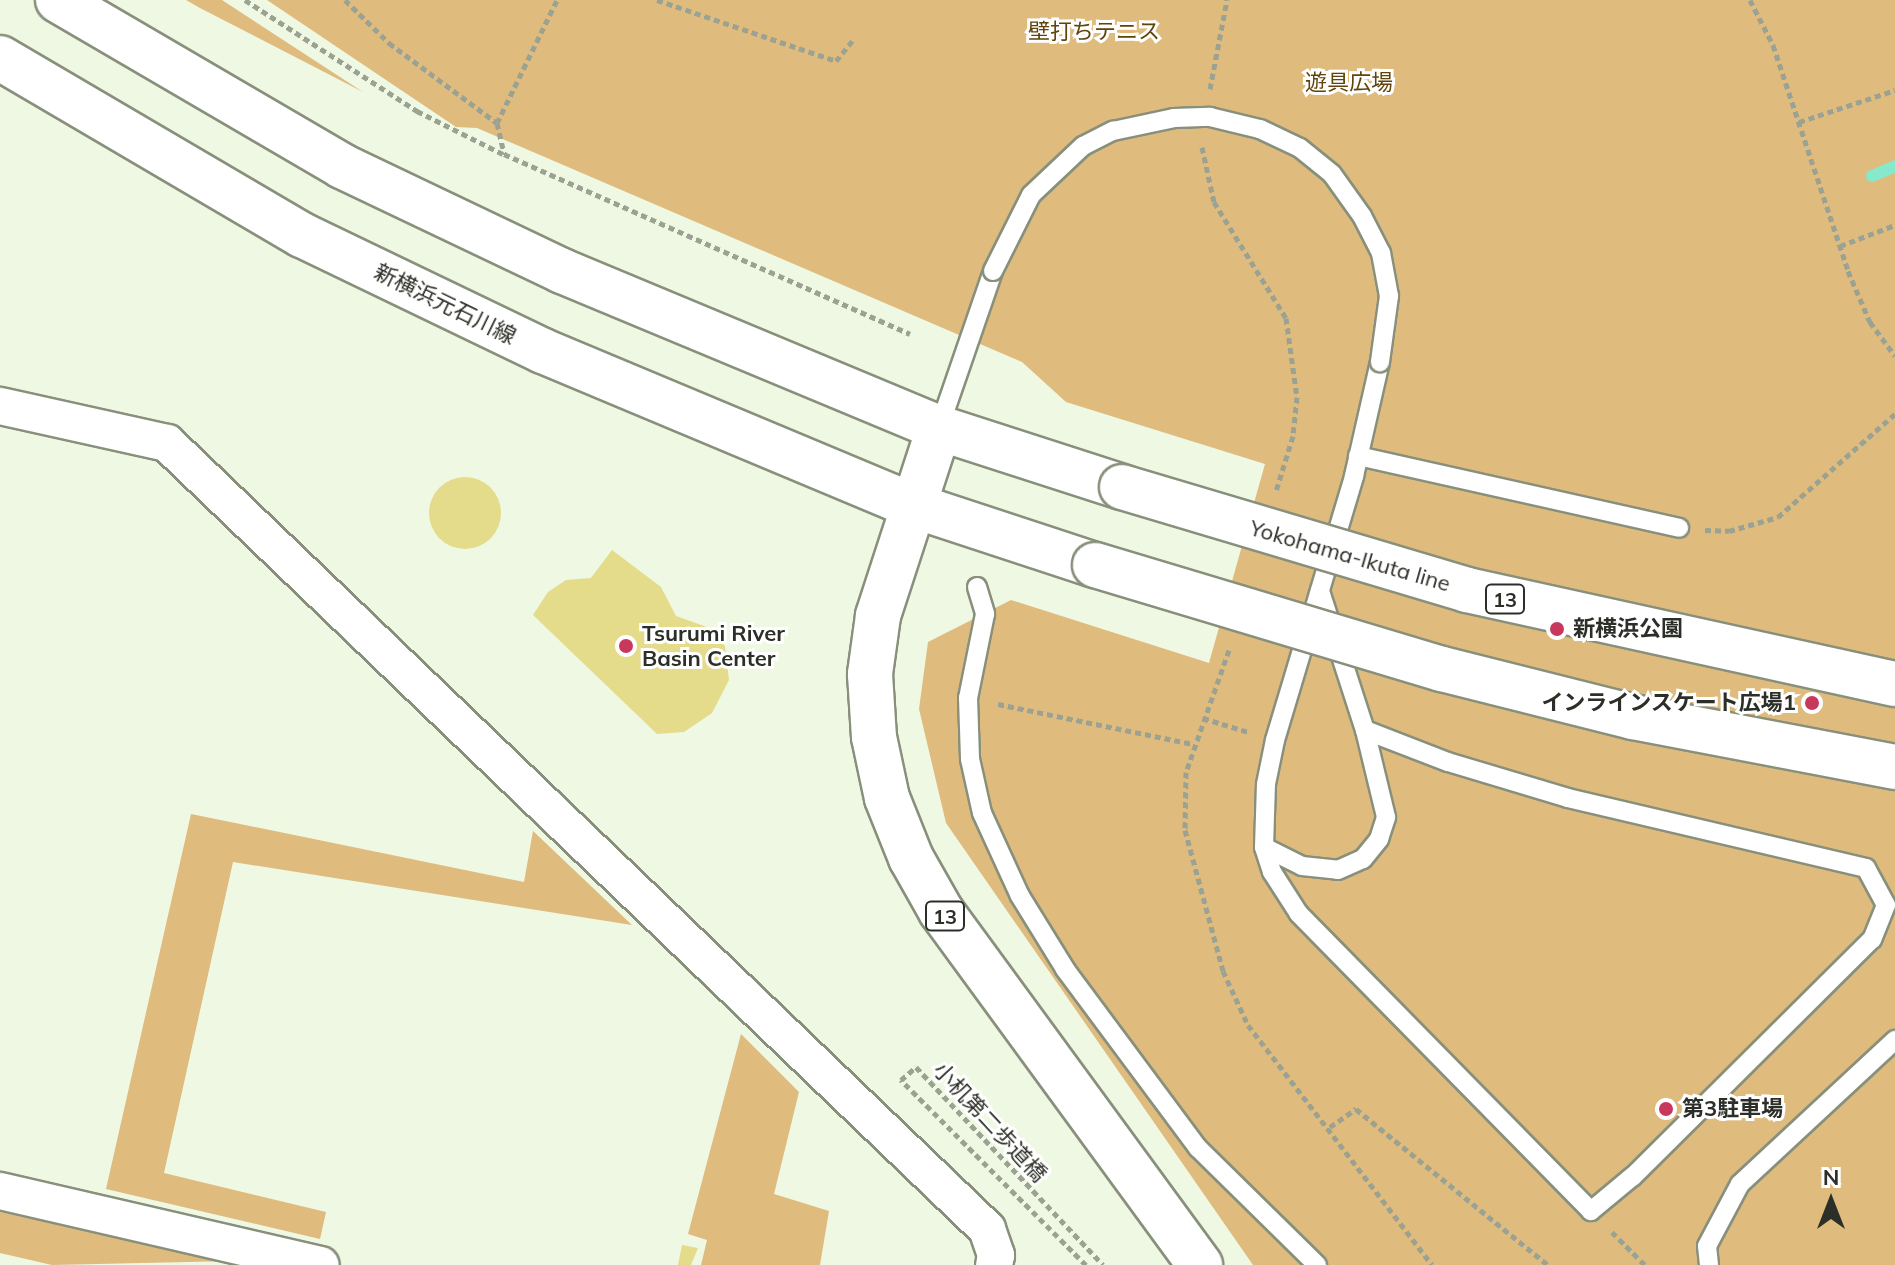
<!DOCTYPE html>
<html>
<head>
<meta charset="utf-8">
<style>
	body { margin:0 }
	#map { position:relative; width:1895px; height:1265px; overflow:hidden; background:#eef8e2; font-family:Mulish,"Noto Sans JP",sans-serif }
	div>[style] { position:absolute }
	.green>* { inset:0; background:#dfbb7e }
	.stream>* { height:12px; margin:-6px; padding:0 6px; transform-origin:6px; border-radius:6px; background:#87e9cc }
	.building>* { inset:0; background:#e4dc8b }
	.round { border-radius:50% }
	.path>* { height:5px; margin-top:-2.5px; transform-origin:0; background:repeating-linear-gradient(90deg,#9ba292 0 6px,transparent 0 10px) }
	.roads { filter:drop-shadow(2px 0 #88907c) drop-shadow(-2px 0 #88907c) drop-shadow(0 2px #88907c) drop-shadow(0 -2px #88907c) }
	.service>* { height:18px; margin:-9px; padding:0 9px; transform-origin:9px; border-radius:9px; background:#fff }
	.minor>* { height:36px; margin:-18px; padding:0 18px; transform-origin:18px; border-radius:18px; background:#fff }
	.tertiary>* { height:44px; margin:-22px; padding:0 22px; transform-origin:22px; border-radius:22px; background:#fff }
	.primary>* { height:44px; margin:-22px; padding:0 22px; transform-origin:22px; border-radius:22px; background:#fff }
	.bridges { filter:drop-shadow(2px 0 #88907c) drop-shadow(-2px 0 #88907c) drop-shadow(0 2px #88907c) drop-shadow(0 -2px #88907c) }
	.service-bridge>* { height:18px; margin:-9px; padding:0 9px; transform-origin:9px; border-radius:9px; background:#fff }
	.primary-bridge>* { height:44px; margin:-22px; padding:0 22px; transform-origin:22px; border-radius:22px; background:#fff }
	.dots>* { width:22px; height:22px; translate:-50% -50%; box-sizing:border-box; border:4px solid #fff; border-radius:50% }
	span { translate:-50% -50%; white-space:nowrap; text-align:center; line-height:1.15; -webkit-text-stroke:6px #fff; paint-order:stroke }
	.shield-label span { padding:2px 6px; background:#fff; border:2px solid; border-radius:6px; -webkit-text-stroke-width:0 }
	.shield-label { font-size:20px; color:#2c2f27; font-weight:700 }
	.park-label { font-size:22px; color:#604409 }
	.street-label { font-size:22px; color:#2c2f27 }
	.poi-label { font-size:22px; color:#2c2f27; font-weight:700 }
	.left { translate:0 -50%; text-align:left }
	.right { translate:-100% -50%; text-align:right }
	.north { position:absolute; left:1791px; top:1161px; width:80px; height:80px; -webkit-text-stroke:6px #fff; paint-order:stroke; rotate:0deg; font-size:22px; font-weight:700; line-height:32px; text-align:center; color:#2c2f27 }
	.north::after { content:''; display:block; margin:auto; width:28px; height:36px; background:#2c2f27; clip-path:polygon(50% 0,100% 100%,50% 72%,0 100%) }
</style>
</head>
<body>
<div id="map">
	<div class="green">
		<i style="clip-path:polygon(186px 0,222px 0,363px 92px,200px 8px)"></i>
		<i style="clip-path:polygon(267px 0,1895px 0,1895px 1265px,1253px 1265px,946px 823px,919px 709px,928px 642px,1011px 600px,1209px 663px,1265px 464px,1066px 402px,1022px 362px,477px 128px,456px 127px)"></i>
		<i style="clip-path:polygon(191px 814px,524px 882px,533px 831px,632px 925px,233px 862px,164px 1173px,326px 1212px,320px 1239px,106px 1189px)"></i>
		<i style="clip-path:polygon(741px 1034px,799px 1092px,774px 1194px,829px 1211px,820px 1265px,701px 1265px,707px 1240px,688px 1234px)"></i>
		<i style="clip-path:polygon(0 1212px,233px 1261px,52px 1265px,0 1253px)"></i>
	</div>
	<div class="stream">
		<i style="left:1872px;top:176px;width:25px;rotate:-23deg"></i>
	</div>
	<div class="building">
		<i class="round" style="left:429px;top:477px;width:72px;height:72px"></i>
		<i style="clip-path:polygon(612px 550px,661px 587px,676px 616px,707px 627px,725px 646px,729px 680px,712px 713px,684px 732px,657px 734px,533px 615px,548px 592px,566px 580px,591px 578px)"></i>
		<i style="clip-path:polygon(682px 1245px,698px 1248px,691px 1265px,678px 1265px)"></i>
	</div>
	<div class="path">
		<i style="left:245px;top:0;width:205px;rotate:32.8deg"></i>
		<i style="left:417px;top:111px;width:96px;rotate:26.6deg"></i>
		<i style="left:345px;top:0;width:62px;rotate:44.3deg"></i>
		<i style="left:389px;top:43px;width:134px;rotate:36.5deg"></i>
		<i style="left:497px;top:123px;width:32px;rotate:77deg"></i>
		<i style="left:504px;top:154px;width:444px;rotate:23.9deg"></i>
		<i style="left:657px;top:0;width:189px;rotate:18.8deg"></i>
		<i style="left:836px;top:61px;width:26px;rotate:-51deg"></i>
		<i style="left:1750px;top:0;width:51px;rotate:62.9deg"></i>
		<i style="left:1773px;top:45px;width:238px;rotate:71.6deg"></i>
		<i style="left:1848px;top:271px;width:56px;rotate:66.7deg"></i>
		<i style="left:1870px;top:322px;width:42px;rotate:53.7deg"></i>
		<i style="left:1210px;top:89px;width:91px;rotate:-79.2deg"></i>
		<i style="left:1799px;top:122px;width:101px;rotate:-18.4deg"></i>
		<i style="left:497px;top:123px;width:137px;rotate:-64deg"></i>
		<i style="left:1202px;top:147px;width:56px;rotate:77.7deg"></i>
		<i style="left:1214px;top:202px;width:137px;rotate:58.2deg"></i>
		<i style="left:1286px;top:318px;width:80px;rotate:82.1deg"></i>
		<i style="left:1297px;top:397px;width:39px;rotate:96deg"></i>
		<i style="left:1293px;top:436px;width:58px;rotate:107.2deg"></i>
		<i style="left:1840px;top:246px;width:59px;rotate:-20.9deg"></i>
		<i style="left:1705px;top:530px;width:24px;rotate:2deg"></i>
		<i style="left:1729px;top:531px;width:51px;rotate:-15.9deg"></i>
		<i style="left:1778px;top:517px;width:156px;rotate:-41.4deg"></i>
		<i style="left:1229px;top:650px;width:129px;rotate:109.4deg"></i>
		<i style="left:1186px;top:772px;width:58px;rotate:91deg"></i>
		<i style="left:1185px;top:830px;width:146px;rotate:74.9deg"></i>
		<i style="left:1223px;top:971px;width:60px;rotate:65.2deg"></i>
		<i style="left:1248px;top:1025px;width:302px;rotate:52.5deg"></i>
		<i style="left:998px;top:704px;width:199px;rotate:11.6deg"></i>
		<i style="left:1203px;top:718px;width:47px;rotate:17.3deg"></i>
		<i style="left:1330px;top:1127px;width:32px;rotate:-35deg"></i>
		<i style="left:1356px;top:1109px;width:247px;rotate:39.1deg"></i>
		<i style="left:1612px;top:1232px;width:47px;rotate:45deg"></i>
		<i style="left:1086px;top:1265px;width:262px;rotate:-135deg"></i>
		<i style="left:901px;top:1080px;width:20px;rotate:-41deg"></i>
		<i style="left:916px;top:1067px;width:272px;rotate:46.6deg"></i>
	</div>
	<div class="roads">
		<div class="service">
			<i style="left:939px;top:428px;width:166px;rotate:-71deg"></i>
			<i style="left:1358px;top:456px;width:329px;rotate:12.6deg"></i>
			<i style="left:977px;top:587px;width:28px;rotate:73deg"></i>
			<i style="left:985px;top:614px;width:86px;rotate:101.4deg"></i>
			<i style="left:968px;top:698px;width:61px;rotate:88.1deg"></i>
			<i style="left:970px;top:759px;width:55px;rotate:77.5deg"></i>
			<i style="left:982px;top:813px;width:91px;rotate:65.4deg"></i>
			<i style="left:1020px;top:896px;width:86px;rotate:58.3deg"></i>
			<i style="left:1065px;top:969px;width:223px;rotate:53.4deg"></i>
			<i style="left:1198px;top:1148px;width:167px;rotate:44.5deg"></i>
			<i style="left:1320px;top:591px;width:146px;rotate:72.1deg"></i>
			<i style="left:1365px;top:730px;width:89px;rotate:21.1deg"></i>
			<i style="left:1448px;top:762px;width:125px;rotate:16.7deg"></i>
			<i style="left:1568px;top:798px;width:306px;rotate:13.2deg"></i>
			<i style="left:1866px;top:868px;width:42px;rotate:61.6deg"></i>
			<i style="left:1886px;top:905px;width:37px;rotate:112deg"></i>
			<i style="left:1872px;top:939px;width:337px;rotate:135.2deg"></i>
			<i style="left:1633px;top:1176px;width:55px;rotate:140.2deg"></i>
			<i style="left:1591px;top:1211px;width:417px;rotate:-134.5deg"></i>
			<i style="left:1299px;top:914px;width:50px;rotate:-122.7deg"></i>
			<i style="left:1272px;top:872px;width:26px;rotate:-108deg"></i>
			<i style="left:1264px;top:847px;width:63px;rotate:-88.2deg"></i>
			<i style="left:1266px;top:784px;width:45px;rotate:-78.4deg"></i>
			<i style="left:1275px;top:740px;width:276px;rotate:-73.3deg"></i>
			<i style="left:1354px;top:476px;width:117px;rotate:-77.2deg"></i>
			<i style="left:1264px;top:847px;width:42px;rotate:26.6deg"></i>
			<i style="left:1302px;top:866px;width:36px;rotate:6deg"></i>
			<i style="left:1338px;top:870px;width:27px;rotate:-24deg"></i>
			<i style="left:1363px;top:859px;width:26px;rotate:-51deg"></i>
			<i style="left:1379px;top:839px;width:23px;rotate:-72deg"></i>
			<i style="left:1386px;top:817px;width:89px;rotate:-103.6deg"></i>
			<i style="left:1709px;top:1265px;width:19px;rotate:-96deg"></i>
			<i style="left:1707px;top:1246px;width:70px;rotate:-62deg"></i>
			<i style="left:1740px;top:1184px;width:212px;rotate:-42.9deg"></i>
		</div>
		<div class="minor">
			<i style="left:0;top:406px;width:171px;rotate:12.5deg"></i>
			<i style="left:167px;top:443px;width:1136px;rotate:43.79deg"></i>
			<i style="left:987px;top:1229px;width:28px;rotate:71deg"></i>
			<i style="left:996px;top:1255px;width:10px;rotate:101deg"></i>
			<i style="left:0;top:1191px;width:329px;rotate:13deg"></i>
		</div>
		<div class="tertiary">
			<i style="left:58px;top:0;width:329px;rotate:30.3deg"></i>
			<i style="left:342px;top:166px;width:244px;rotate:25.5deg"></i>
			<i style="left:562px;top:271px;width:408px;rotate:22.6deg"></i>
			<i style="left:0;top:58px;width:350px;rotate:30.4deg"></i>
			<i style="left:302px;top:235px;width:267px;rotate:25.7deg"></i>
			<i style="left:543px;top:351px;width:400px;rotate:22.7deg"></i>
		</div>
		<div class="primary">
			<i style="left:1122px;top:487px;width:192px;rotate:-162.1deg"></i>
			<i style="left:939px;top:428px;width:198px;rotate:108deg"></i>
			<i style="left:878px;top:616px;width:59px;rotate:97.9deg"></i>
			<i style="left:870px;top:674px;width:63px;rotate:86.4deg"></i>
			<i style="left:874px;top:737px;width:62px;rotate:78deg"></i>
			<i style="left:887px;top:798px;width:65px;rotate:68.2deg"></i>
			<i style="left:911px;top:858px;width:61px;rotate:60.5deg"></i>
			<i style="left:941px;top:911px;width:439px;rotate:53.8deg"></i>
			<i style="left:912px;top:505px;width:193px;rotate:18.2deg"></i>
		</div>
	</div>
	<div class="bridges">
		<div class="service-bridge">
			<i style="left:993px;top:271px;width:85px;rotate:-63.4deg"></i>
			<i style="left:1031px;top:195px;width:71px;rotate:-43.3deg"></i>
			<i style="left:1083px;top:146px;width:34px;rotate:-27deg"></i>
			<i style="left:1113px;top:131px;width:62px;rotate:-12deg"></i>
			<i style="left:1174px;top:118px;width:36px;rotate:-2deg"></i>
			<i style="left:1210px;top:117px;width:51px;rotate:13.5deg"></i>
			<i style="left:1260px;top:129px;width:44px;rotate:25.4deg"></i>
			<i style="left:1300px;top:148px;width:41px;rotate:39.1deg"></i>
			<i style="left:1332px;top:174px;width:52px;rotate:54.5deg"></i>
			<i style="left:1362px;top:216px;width:42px;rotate:62.8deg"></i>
			<i style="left:1381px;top:253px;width:44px;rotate:79.5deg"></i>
			<i style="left:1389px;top:296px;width:67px;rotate:97.8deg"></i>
		</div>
		<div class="primary-bridge">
			<i style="left:1122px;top:487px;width:360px;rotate:16.6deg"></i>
			<i style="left:1467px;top:590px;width:438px;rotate:12.4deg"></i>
			<i style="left:1095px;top:565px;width:362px;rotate:16.7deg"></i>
			<i style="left:1442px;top:669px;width:197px;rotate:14.1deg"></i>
			<i style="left:1633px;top:717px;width:267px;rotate:10.8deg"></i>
		</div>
	</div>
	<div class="dots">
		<i style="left:1557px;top:629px;background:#c8385d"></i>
		<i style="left:626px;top:646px;background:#c8385d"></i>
		<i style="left:1812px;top:703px;background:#c8385d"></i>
		<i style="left:1666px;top:1109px;background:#c8385d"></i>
	</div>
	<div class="shield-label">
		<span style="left:1505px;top:599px">13</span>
		<span style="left:945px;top:916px">13</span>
	</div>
	<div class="park-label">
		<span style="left:1094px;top:32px">壁打ちテニス</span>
		<span style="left:1349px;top:83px">遊具広場</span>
	</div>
	<div class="street-label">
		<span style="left:445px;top:304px;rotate:26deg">新横浜元石川線</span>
		<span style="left:1350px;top:556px;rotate:16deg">Yokohama-Ikuta line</span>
		<span style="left:990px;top:1122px;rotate:47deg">小机第二歩道橋</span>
	</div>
	<div class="poi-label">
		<span class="left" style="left:1573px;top:629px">新横浜公園</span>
		<span class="left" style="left:642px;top:646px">Tsurumi River<br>Basin Center</span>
		<span class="right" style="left:1796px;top:703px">インラインスケート広場1</span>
		<span class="left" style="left:1682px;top:1109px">第3駐車場</span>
	</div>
	<div class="north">N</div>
</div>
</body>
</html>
